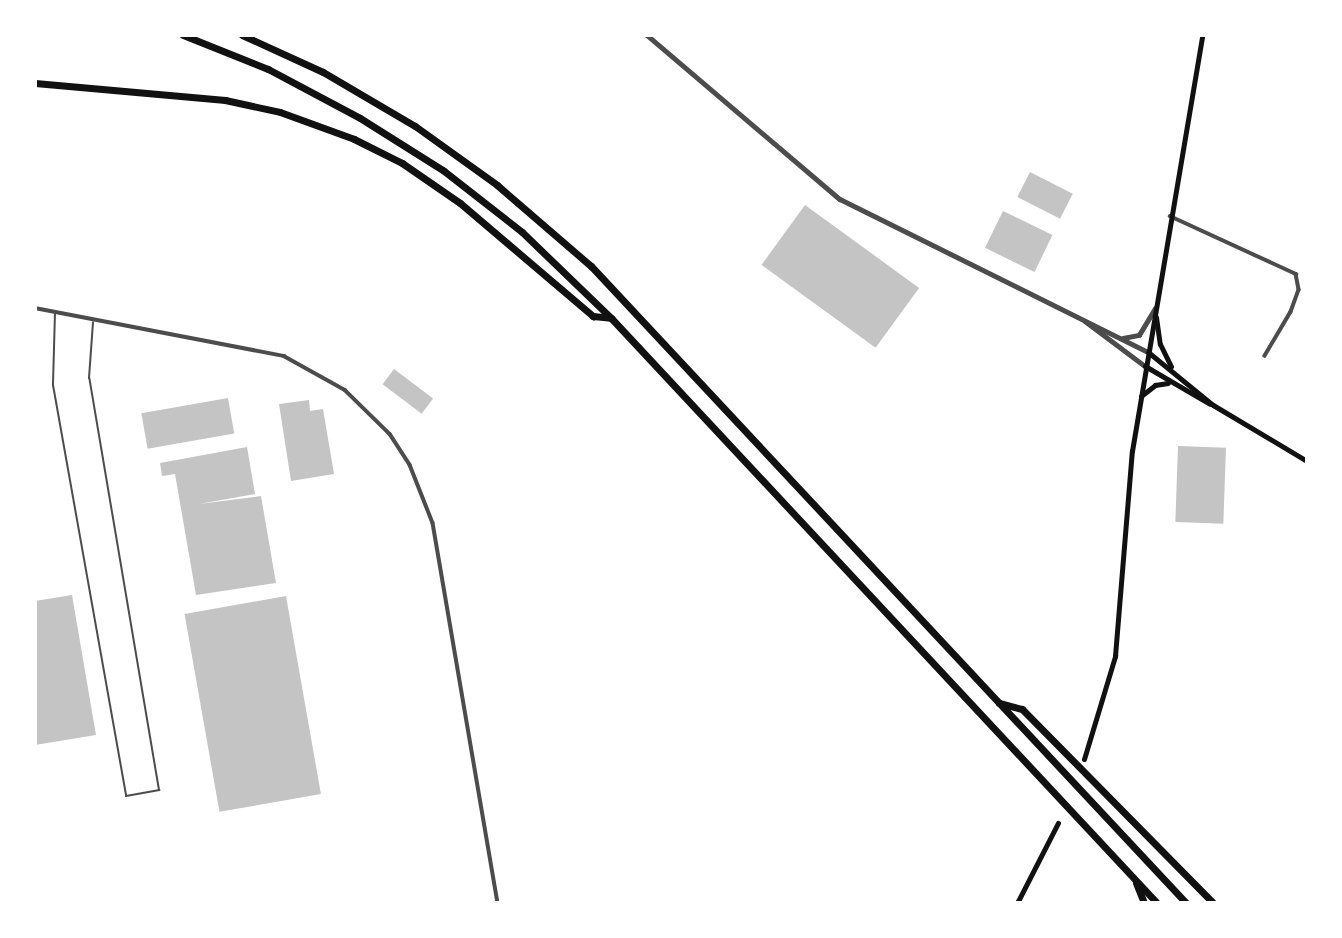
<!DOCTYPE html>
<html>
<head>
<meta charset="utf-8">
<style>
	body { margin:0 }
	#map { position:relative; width:1342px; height:938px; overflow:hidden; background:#fff; font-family:"PT Sans",sans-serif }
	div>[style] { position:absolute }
	.building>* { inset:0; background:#c4c4c4; transform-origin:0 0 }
	.service>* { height:2px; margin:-1px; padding:0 1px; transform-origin:1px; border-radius:1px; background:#4c4c4c }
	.minor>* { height:3.5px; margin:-1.75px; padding:0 1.75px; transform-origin:1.75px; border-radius:1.75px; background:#4c4c4c }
	.tertiary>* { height:4.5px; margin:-2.25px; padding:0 2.25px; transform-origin:2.25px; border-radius:2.25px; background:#4c4c4c }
	.secondary>* { height:5px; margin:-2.5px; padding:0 2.5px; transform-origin:2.5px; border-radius:2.5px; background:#111 }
	.motorway>* { height:7px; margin:-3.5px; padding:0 3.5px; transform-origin:3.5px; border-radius:3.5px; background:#111 }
	span { translate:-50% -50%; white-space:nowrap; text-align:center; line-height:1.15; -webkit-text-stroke:5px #fff; paint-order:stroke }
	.frame { position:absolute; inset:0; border:37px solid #fff; pointer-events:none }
</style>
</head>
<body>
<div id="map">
	<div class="building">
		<i style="left:1030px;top:172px;width:48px;height:28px;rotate:27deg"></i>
		<i style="left:805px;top:205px;width:141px;height:74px;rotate:36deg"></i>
		<i style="left:1003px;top:211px;width:55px;height:41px;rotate:26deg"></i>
		<i style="left:394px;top:369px;width:49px;height:19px;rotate:37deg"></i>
		<i style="left:228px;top:398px;width:36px;height:88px;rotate:80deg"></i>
		<i style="clip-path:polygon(309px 400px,310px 411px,323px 409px,334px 474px,291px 481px,279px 404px)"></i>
		<i style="left:1178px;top:446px;width:48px;height:76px;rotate:2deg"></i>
		<i style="clip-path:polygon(247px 447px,255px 494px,199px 504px,261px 496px,276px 583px,196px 595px,175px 474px,162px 476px,160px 463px)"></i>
		<i style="clip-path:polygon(72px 595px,96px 735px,35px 745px,35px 601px)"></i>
		<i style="left:286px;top:596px;width:201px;height:103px;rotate:80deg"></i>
	</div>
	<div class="service">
		<i style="left:55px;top:312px;width:73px;rotate:91.6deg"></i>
		<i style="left:53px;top:385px;width:417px;rotate:79.9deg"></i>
		<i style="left:126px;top:796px;width:34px;rotate:-10deg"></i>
		<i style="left:159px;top:790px;width:418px;rotate:-99.6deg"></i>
		<i style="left:89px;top:378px;width:56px;rotate:-85.9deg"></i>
	</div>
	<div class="minor">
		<i style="left:1170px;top:216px;width:139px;rotate:24.7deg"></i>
		<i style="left:1296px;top:274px;width:16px;rotate:79deg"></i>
		<i style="left:1299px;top:290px;width:23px;rotate:110deg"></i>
		<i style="left:1291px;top:312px;width:51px;rotate:120.6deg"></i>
		<i style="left:35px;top:308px;width:254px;rotate:10.9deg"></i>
		<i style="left:284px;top:356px;width:70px;rotate:29.1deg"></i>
		<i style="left:345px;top:390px;width:63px;rotate:44.4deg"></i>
		<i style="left:390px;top:434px;width:37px;rotate:57deg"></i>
		<i style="left:410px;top:465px;width:62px;rotate:68.4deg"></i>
		<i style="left:433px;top:523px;width:386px;rotate:80.3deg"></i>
	</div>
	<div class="tertiary">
		<i style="left:647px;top:35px;width:253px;rotate:40.4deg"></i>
		<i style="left:840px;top:199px;width:344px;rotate:26.4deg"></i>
		<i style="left:1085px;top:321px;width:75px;rotate:36.9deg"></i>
		<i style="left:1123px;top:338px;width:16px;rotate:-11deg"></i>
		<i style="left:1139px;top:335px;width:31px;rotate:-59deg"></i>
	</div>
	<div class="secondary">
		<i style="left:1156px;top:317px;width:27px;rotate:82deg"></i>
		<i style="left:1160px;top:344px;width:25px;rotate:64deg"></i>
		<i style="left:1148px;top:352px;width:84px;rotate:39.2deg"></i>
		<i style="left:1213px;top:405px;width:109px;rotate:30.8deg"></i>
		<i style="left:1145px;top:366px;width:75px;rotate:30.3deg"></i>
		<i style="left:1141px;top:396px;width:18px;rotate:-38deg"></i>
		<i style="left:1155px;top:385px;width:13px;rotate:-9deg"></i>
		<i style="left:1084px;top:759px;width:108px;rotate:-73.2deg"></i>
		<i style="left:1115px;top:656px;width:206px;rotate:-85.3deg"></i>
		<i style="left:1132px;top:451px;width:422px;rotate:-80.4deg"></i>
		<i style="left:1017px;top:903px;width:90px;rotate:-62.9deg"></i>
	</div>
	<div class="motorway">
		<i style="left:183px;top:35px;width:92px;rotate:21.8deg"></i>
		<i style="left:268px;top:69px;width:104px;rotate:28deg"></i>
		<i style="left:360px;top:118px;width:99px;rotate:32.2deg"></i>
		<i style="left:444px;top:171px;width:99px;rotate:38deg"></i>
		<i style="left:522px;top:232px;width:125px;rotate:44deg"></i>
		<i style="left:612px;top:319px;width:799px;rotate:46.98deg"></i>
		<i style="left:242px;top:35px;width:89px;rotate:24.6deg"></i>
		<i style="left:323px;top:72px;width:107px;rotate:30.4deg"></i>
		<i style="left:415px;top:126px;width:101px;rotate:35.7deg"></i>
		<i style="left:497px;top:185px;width:124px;rotate:40.8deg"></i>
		<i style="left:591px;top:266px;width:872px;rotate:46.95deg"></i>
		<i style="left:35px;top:83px;width:191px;rotate:5.1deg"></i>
		<i style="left:225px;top:100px;width:56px;rotate:12.3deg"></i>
		<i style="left:280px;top:112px;width:79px;rotate:20deg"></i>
		<i style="left:354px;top:139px;width:54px;rotate:26.6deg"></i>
		<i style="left:402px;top:163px;width:70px;rotate:34.6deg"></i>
		<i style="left:460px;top:203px;width:175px;rotate:40.4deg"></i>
		<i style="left:593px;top:316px;width:18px;rotate:6deg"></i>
		<i style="left:999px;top:703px;width:24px;rotate:15deg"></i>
		<i style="left:1022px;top:709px;width:272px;rotate:45.4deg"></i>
		<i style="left:1136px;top:883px;width:22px;rotate:68deg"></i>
	</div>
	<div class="frame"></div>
</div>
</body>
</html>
